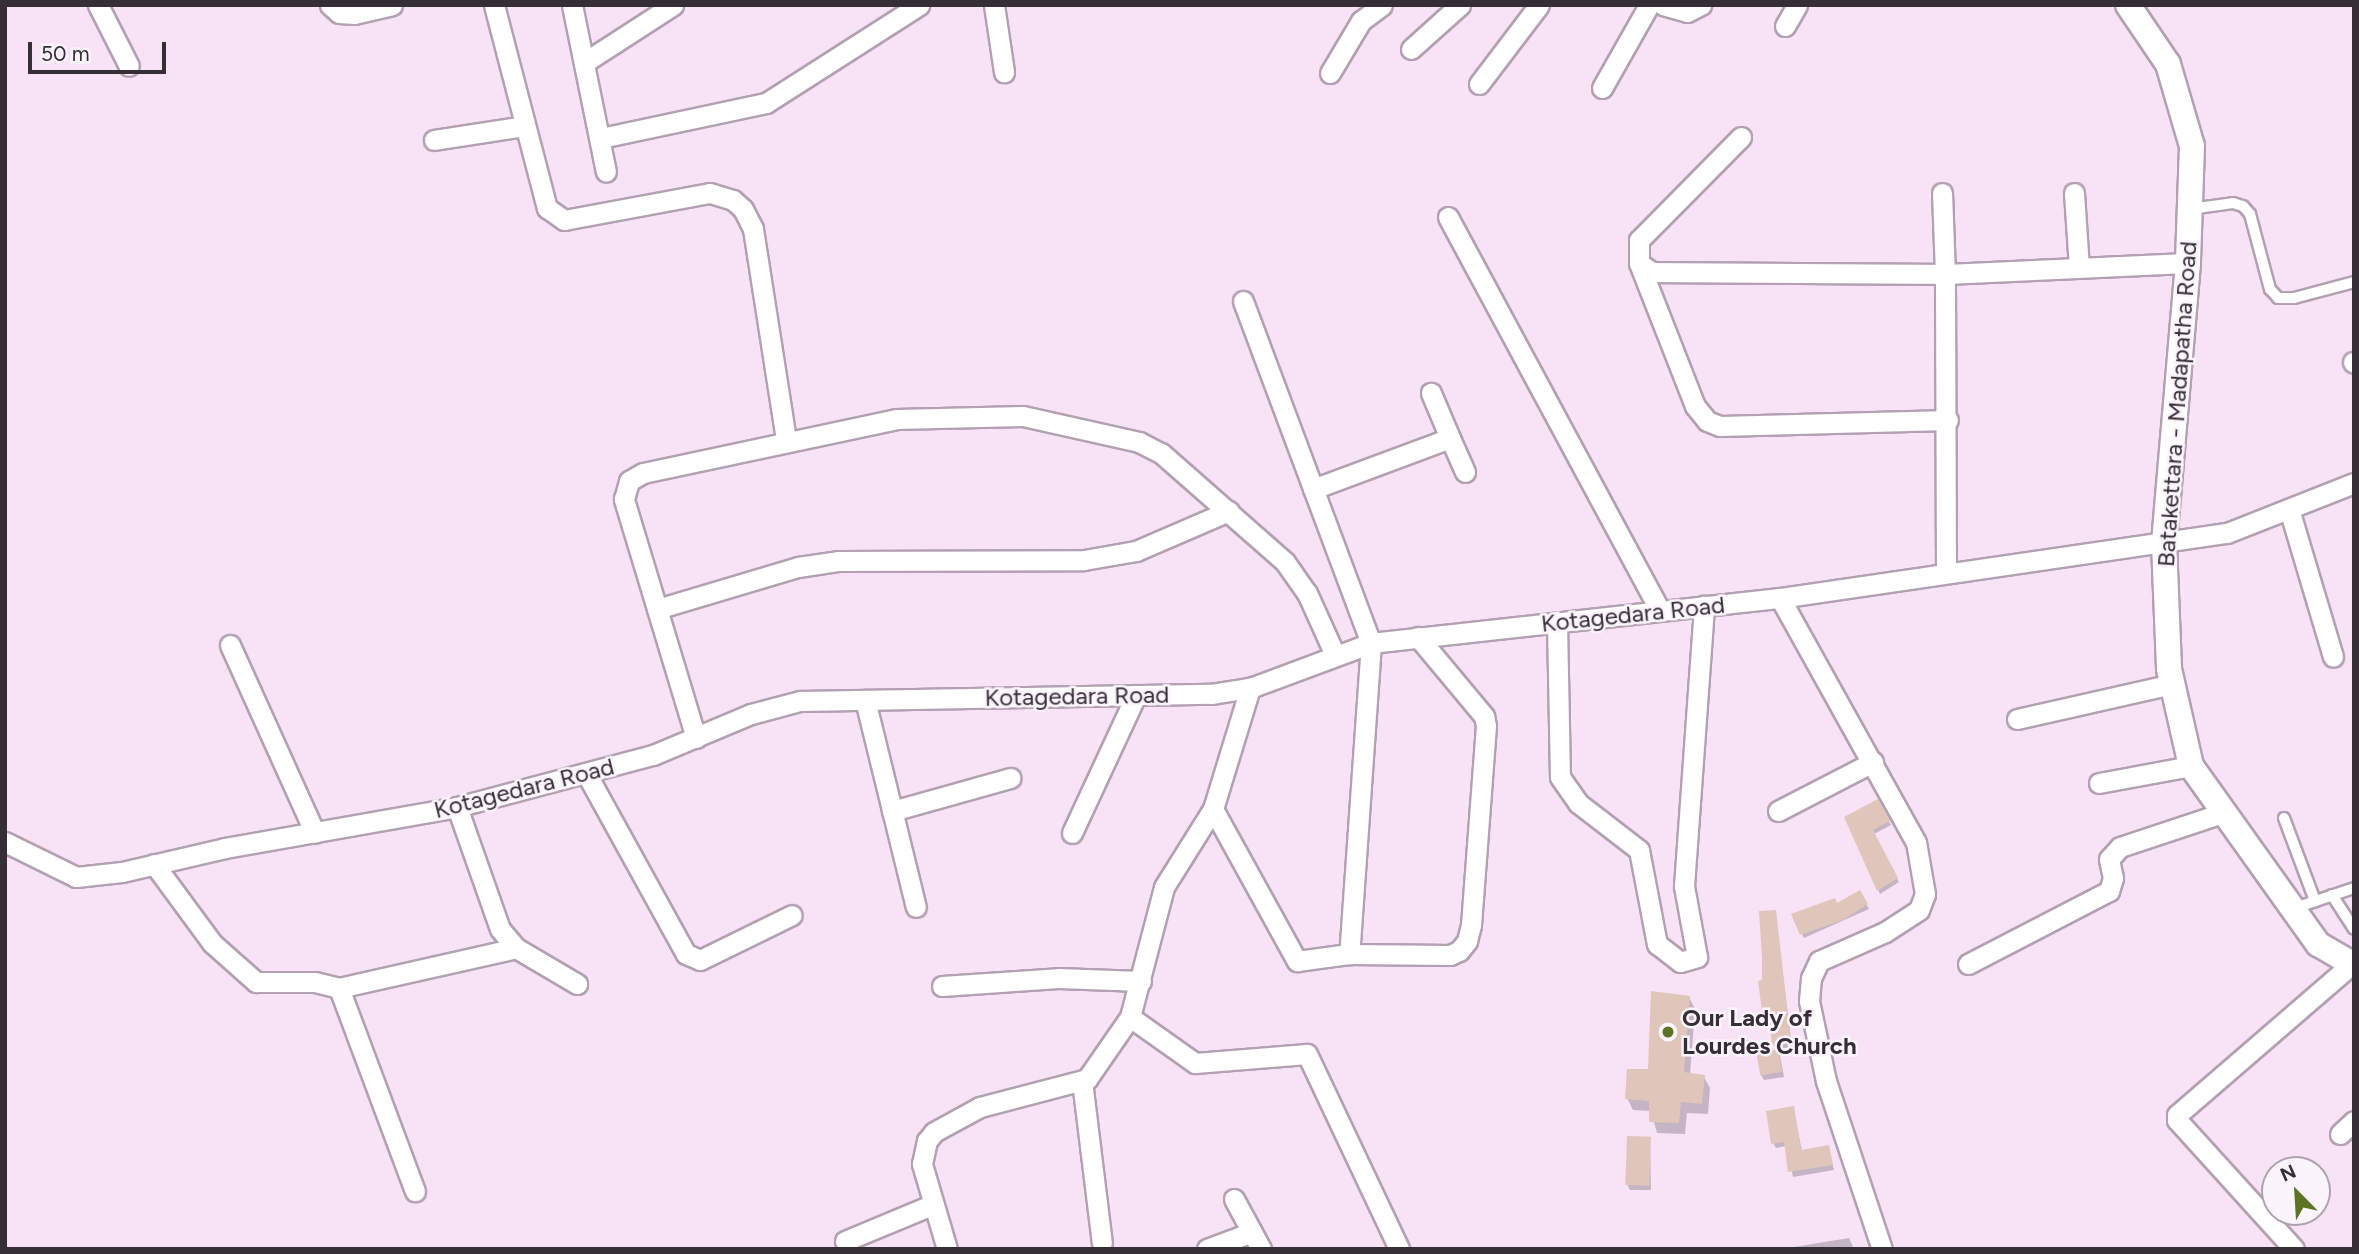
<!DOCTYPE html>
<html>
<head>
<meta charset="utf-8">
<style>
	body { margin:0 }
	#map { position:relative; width:2359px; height:1254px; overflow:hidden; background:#f7e2f6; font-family:Figtree,sans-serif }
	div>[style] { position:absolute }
	.shadow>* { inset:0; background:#0003 }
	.building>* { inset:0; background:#e0c5ba; transform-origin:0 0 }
	.roads { filter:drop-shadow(2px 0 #b3a0b2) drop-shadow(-2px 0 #b3a0b2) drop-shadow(0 2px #b3a0b2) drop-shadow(0 -2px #b3a0b2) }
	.service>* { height:10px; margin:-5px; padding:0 5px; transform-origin:5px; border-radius:5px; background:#fff }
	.minor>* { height:19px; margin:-9.5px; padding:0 9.5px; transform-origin:9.5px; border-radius:9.5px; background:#fff }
	.tertiary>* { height:24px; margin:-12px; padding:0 12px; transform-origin:12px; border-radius:12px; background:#fff }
	.dots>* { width:19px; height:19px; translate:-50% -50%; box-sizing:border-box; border:4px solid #fcf4fc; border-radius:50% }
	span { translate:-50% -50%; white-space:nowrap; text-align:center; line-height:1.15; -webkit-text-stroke:5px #fcf4fc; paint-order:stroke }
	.street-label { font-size:24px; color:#362e36 }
	.poi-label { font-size:24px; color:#362e36; font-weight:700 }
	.left { translate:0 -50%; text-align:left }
	.frame { position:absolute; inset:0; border:7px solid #362e36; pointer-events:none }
	.north { position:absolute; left:2261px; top:1156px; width:70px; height:70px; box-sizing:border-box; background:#fcf4fc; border:2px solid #ada5ad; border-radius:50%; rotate:336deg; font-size:19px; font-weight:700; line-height:28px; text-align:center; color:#362e36 }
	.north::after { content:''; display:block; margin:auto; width:24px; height:32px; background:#5d7324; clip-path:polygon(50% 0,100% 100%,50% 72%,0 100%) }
	.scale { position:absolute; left:28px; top:42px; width:138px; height:32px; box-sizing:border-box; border:4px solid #362e36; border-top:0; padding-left:9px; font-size:21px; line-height:24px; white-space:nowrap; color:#362e36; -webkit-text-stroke:5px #fcf4fc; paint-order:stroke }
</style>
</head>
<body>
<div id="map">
	<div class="shadow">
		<i style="clip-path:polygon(1877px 802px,1891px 825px,1874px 834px,1899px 882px,1880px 894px,1846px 818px)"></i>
		<i style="clip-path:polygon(1860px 892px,1869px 909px,1804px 938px,1793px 915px,1837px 905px)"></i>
		<i style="clip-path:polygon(1775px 912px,1792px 1047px,1776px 1049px,1780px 1056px,1784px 1077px,1764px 1080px,1761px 1075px,1777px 1051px,1773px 1044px,1770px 1015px,1763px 1010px)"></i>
		<i style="clip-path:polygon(1689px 997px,1695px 1009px,1690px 1075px,1704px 1077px,1710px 1088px,1708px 1114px,1687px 1113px,1685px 1134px,1657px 1133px,1651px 1111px,1633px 1110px,1627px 1098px,1650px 1071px)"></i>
		<i style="clip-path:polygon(1793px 1108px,1802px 1151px,1828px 1147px,1834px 1170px,1793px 1177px,1786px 1146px,1776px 1148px,1773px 1143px)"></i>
		<i style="clip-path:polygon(1650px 1138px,1651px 1190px,1630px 1190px,1627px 1184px)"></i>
		<i style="clip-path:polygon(1849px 1238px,1854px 1249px,1788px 1249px,1788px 1248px)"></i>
	</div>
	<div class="building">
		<i style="clip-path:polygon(1878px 799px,1890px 821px,1873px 830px,1898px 878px,1877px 891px,1844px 817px)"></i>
		<i style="clip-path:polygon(1860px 890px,1868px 904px,1843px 920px,1800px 935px,1791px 914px,1835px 898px,1837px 903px)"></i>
		<i style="clip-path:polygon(1776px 910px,1791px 1042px,1772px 1044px,1768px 1010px,1762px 1011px,1758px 981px,1762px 980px,1762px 958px,1759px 911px)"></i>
		<i style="clip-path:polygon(1651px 991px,1690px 996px,1684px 1072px,1705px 1075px,1702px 1104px,1681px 1102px,1679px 1123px,1649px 1122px,1649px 1101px,1625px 1099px,1627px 1069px,1648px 1069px)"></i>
		<i style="left:1778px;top:1049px;width:23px;height:22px;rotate:80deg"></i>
		<i style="clip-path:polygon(1794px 1106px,1801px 1150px,1829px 1145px,1833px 1165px,1788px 1172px,1784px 1142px,1771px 1144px,1766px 1111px)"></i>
		<i style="left:1627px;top:1136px;width:24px;height:49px;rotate:2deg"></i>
	</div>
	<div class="roads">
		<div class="service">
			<i style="left:2190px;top:209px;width:43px;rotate:-7.9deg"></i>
			<i style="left:2233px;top:203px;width:10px;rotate:17deg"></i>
			<i style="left:2243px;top:206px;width:11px;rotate:49deg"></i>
			<i style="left:2250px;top:214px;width:78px;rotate:75.1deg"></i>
			<i style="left:2270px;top:289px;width:12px;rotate:48deg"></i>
			<i style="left:2278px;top:298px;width:16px"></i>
			<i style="left:2294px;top:298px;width:62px;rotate:-14.9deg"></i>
			<i style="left:2284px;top:818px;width:89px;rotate:69.5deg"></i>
			<i style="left:2332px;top:895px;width:40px;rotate:57.1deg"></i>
			<i style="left:2295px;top:908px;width:62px;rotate:-18.7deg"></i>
		</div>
		<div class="minor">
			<i style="left:98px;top:5px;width:68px;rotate:63.1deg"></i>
			<i style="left:330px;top:5px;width:12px;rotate:42deg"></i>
			<i style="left:339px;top:13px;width:15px;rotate:4deg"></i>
			<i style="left:354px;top:14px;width:39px;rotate:-13deg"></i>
			<i style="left:494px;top:5px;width:210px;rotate:75.4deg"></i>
			<i style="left:547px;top:208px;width:21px;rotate:35deg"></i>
			<i style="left:564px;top:220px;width:148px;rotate:-10.5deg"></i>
			<i style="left:710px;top:193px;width:24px;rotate:17deg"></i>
			<i style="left:733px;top:200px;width:13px;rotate:42deg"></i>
			<i style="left:743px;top:209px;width:22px;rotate:63deg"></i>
			<i style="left:753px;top:229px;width:214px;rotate:81.1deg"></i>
			<i style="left:572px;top:5px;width:170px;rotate:78.5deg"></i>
			<i style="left:994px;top:5px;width:68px;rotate:81.5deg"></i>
			<i style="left:1663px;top:5px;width:25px;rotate:16deg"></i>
			<i style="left:1687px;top:12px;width:16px;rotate:-27deg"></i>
			<i style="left:1785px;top:26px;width:24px;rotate:-60deg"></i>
			<i style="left:1411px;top:49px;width:66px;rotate:-41.9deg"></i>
			<i style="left:585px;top:62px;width:105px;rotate:-32.9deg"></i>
			<i style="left:1330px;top:73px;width:61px;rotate:-59.2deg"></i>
			<i style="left:1361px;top:21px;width:26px;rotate:-37deg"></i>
			<i style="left:1479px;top:84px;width:99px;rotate:-52.8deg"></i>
			<i style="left:1602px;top:88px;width:95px;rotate:-60.5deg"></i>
			<i style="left:1741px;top:137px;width:145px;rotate:134.7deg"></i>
			<i style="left:1639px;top:240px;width:23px;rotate:90deg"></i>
			<i style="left:1639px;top:263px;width:16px;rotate:35deg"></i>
			<i style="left:1652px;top:272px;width:293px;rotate:0.4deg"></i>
			<i style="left:1945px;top:274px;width:81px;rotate:-92.1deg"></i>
			<i style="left:601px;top:138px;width:169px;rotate:-12deg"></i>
			<i style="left:766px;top:103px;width:182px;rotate:-32.6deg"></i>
			<i style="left:434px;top:140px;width:91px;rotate:-8.8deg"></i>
			<i style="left:2074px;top:193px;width:75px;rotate:86.2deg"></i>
			<i style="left:1448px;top:217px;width:447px;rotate:61.7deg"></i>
			<i style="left:1639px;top:263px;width:154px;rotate:68.6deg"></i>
			<i style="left:1695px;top:406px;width:19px;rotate:51deg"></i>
			<i style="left:1707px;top:421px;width:14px;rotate:21deg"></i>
			<i style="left:1720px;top:426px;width:228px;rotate:-1.5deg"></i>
			<i style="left:1243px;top:301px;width:365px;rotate:69.5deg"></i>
			<i style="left:1371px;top:643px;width:312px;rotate:94deg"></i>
			<i style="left:2353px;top:362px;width:1px;rotate:45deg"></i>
			<i style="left:1450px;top:438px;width:37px;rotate:66deg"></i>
			<i style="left:1313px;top:489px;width:146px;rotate:-20.4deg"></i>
			<i style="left:1450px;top:438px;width:49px;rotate:-112.9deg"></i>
			<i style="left:2289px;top:509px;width:154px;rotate:73.4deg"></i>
			<i style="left:1946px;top:571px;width:297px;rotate:-90.2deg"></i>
			<i style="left:1945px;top:274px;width:243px;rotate:-2.6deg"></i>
			<i style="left:1780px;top:598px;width:279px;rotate:60.9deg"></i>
			<i style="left:1916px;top:842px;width:53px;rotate:80.2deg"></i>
			<i style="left:1925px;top:894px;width:17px;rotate:111deg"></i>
			<i style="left:1919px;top:910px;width:40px;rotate:147.1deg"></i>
			<i style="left:1885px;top:932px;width:72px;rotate:156.3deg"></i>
			<i style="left:1819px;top:961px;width:19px;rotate:115deg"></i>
			<i style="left:1811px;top:978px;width:23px;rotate:95deg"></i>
			<i style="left:1809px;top:1001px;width:82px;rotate:78deg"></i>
			<i style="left:1826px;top:1081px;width:177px;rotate:71.6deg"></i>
			<i style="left:657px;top:609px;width:147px;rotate:-16.6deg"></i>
			<i style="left:798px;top:567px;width:40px;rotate:-8.5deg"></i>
			<i style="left:838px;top:561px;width:246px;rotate:-0.2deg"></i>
			<i style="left:1084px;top:560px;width:53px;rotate:-9.8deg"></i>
			<i style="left:1136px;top:551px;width:101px;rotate:-23.3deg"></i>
			<i style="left:1557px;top:622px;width:155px;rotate:88.9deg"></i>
			<i style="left:1560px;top:777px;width:32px;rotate:55deg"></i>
			<i style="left:1578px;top:803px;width:77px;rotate:37.6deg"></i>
			<i style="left:1639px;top:850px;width:96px;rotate:79.2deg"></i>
			<i style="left:1657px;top:944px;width:29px;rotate:38deg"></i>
			<i style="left:1680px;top:962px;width:18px;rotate:-16deg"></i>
			<i style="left:1697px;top:957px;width:72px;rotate:-100.4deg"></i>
			<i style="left:1684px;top:886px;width:281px;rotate:-85.9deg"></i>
			<i style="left:230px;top:645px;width:206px;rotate:65.7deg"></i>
			<i style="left:865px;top:700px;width:213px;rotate:76.2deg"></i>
			<i style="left:2017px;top:719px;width:159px;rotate:-12.7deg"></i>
			<i style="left:696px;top:738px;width:250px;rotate:-106.8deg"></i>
			<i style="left:624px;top:499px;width:19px;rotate:-74deg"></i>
			<i style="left:629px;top:481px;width:16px;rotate:-30deg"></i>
			<i style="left:643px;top:473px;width:259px;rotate:-12deg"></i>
			<i style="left:896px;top:419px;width:127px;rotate:-1.4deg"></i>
			<i style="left:1023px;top:416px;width:119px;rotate:12.6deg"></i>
			<i style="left:1139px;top:442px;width:25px;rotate:27deg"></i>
			<i style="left:1161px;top:453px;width:165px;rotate:41.3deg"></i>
			<i style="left:1285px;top:562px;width:38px;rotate:55deg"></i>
			<i style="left:1307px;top:593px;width:68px;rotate:65.7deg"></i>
			<i style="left:586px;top:773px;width:207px;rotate:61.1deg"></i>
			<i style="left:686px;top:954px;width:15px;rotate:23deg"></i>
			<i style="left:700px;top:960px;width:102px;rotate:-26.1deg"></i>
			<i style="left:2099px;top:783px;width:94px;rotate:-10.5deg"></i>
			<i style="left:457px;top:807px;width:129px;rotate:70.6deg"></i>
			<i style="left:500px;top:929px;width:25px;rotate:50deg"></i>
			<i style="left:516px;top:948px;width:71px;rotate:30.5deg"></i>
			<i style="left:1213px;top:809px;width:174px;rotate:61.1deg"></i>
			<i style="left:1297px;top:961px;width:52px;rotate:-7.7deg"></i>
			<i style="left:1349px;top:954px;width:101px;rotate:0.6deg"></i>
			<i style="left:1450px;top:955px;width:10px;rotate:-24deg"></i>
			<i style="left:1459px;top:951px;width:13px;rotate:-51deg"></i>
			<i style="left:1467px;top:941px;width:16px;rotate:-76deg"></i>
			<i style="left:1471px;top:925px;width:200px;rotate:-85.7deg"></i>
			<i style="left:1486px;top:726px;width:10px;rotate:-101deg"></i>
			<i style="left:1484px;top:716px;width:103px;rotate:-129.9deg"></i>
			<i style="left:892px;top:811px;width:123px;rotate:-15.6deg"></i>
			<i style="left:1778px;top:811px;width:107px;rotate:-27.3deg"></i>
			<i style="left:1072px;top:833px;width:152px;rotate:-65.1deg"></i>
			<i style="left:5px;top:842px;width:79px;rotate:26.2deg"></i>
			<i style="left:76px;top:877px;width:46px;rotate:-6.2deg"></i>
			<i style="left:122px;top:872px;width:106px;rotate:-13.1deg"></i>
			<i style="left:225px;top:848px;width:236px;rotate:-10deg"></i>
			<i style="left:457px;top:807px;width:203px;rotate:-14.9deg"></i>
			<i style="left:653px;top:755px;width:106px;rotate:-22.7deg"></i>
			<i style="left:751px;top:714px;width:51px;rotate:-14.9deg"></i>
			<i style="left:800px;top:701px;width:411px;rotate:-1deg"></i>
			<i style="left:1211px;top:694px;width:39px;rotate:-9deg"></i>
			<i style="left:1250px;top:688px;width:129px;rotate:-20.4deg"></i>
			<i style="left:1371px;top:643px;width:411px;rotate:-6.3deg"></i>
			<i style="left:1780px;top:598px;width:452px;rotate:-8.3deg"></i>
			<i style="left:2227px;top:533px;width:136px;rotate:-21.5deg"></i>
			<i style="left:154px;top:864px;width:98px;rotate:53.7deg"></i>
			<i style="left:212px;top:943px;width:59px;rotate:41.6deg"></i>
			<i style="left:256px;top:982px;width:59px"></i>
			<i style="left:315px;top:982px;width:25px;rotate:14deg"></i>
			<i style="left:339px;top:988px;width:217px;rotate:69.5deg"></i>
			<i style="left:1968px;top:964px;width:159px;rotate:-27.4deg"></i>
			<i style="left:2109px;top:891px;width:14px;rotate:-73deg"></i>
			<i style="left:2113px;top:878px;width:19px;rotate:-102deg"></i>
			<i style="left:2109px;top:859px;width:16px;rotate:-47deg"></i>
			<i style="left:2120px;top:847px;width:108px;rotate:-18.4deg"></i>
			<i style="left:942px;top:986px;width:116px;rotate:-3.9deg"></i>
			<i style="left:1058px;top:978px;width:83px;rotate:2.1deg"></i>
			<i style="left:339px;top:988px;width:181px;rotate:-12.7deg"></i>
			<i style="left:1130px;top:1017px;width:80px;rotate:35.3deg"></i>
			<i style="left:1195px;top:1063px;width:112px;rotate:-4.6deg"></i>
			<i style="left:1307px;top:1054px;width:216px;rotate:64.7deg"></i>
			<i style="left:1082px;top:1081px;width:163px;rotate:83deg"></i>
			<i style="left:2340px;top:1134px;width:19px;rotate:-43deg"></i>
			<i style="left:1234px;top:1199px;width:57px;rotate:61.6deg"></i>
			<i style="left:845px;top:1241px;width:96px;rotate:-22.6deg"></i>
			<i style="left:947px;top:1249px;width:89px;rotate:-106.4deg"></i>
			<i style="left:922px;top:1164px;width:24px;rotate:-78deg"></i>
			<i style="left:927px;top:1141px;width:11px;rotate:-52deg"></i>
			<i style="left:934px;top:1132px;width:52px;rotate:-28.5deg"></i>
			<i style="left:980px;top:1107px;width:111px;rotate:-14.7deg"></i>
			<i style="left:1087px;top:1079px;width:75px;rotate:-55.3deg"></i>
			<i style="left:1130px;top:1017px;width:134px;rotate:-75.3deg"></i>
			<i style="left:1164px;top:887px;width:92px;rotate:-57.9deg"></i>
			<i style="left:1213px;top:809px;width:127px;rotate:-73deg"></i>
			<i style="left:1207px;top:1249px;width:48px;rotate:-20.7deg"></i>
			<i style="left:2294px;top:1249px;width:174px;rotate:-132.2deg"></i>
			<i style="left:2177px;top:1120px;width:5px;rotate:-90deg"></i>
			<i style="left:2177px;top:1115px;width:231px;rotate:-40.8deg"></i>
		</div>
		<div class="tertiary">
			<i style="left:2128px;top:5px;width:71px;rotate:55.9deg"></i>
			<i style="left:2168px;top:64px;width:85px;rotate:73.7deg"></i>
			<i style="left:2192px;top:146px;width:117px;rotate:92deg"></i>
			<i style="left:2188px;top:263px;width:281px;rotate:94.9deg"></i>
			<i style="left:2164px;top:543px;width:126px;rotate:87.7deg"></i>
			<i style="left:2169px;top:669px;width:99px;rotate:77.2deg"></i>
			<i style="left:2191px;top:766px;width:219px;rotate:54.5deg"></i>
			<i style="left:2318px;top:944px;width:42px;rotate:30.3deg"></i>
		</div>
	</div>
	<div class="dots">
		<i style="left:1668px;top:1032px;background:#5d7324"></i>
	</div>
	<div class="street-label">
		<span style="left:2177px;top:404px;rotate:-86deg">Batakettara - Madapatha Road</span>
		<span style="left:1633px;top:614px;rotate:-6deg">Kotagedara Road</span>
		<span style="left:1077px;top:696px;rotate:-1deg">Kotagedara Road</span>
		<span style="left:524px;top:788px;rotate:-14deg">Kotagedara Road</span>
	</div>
	<div class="poi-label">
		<span class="left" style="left:1682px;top:1032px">Our Lady of<br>Lourdes Church</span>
	</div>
	<div class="frame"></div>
	<div class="north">N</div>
	<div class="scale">50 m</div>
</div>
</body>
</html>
